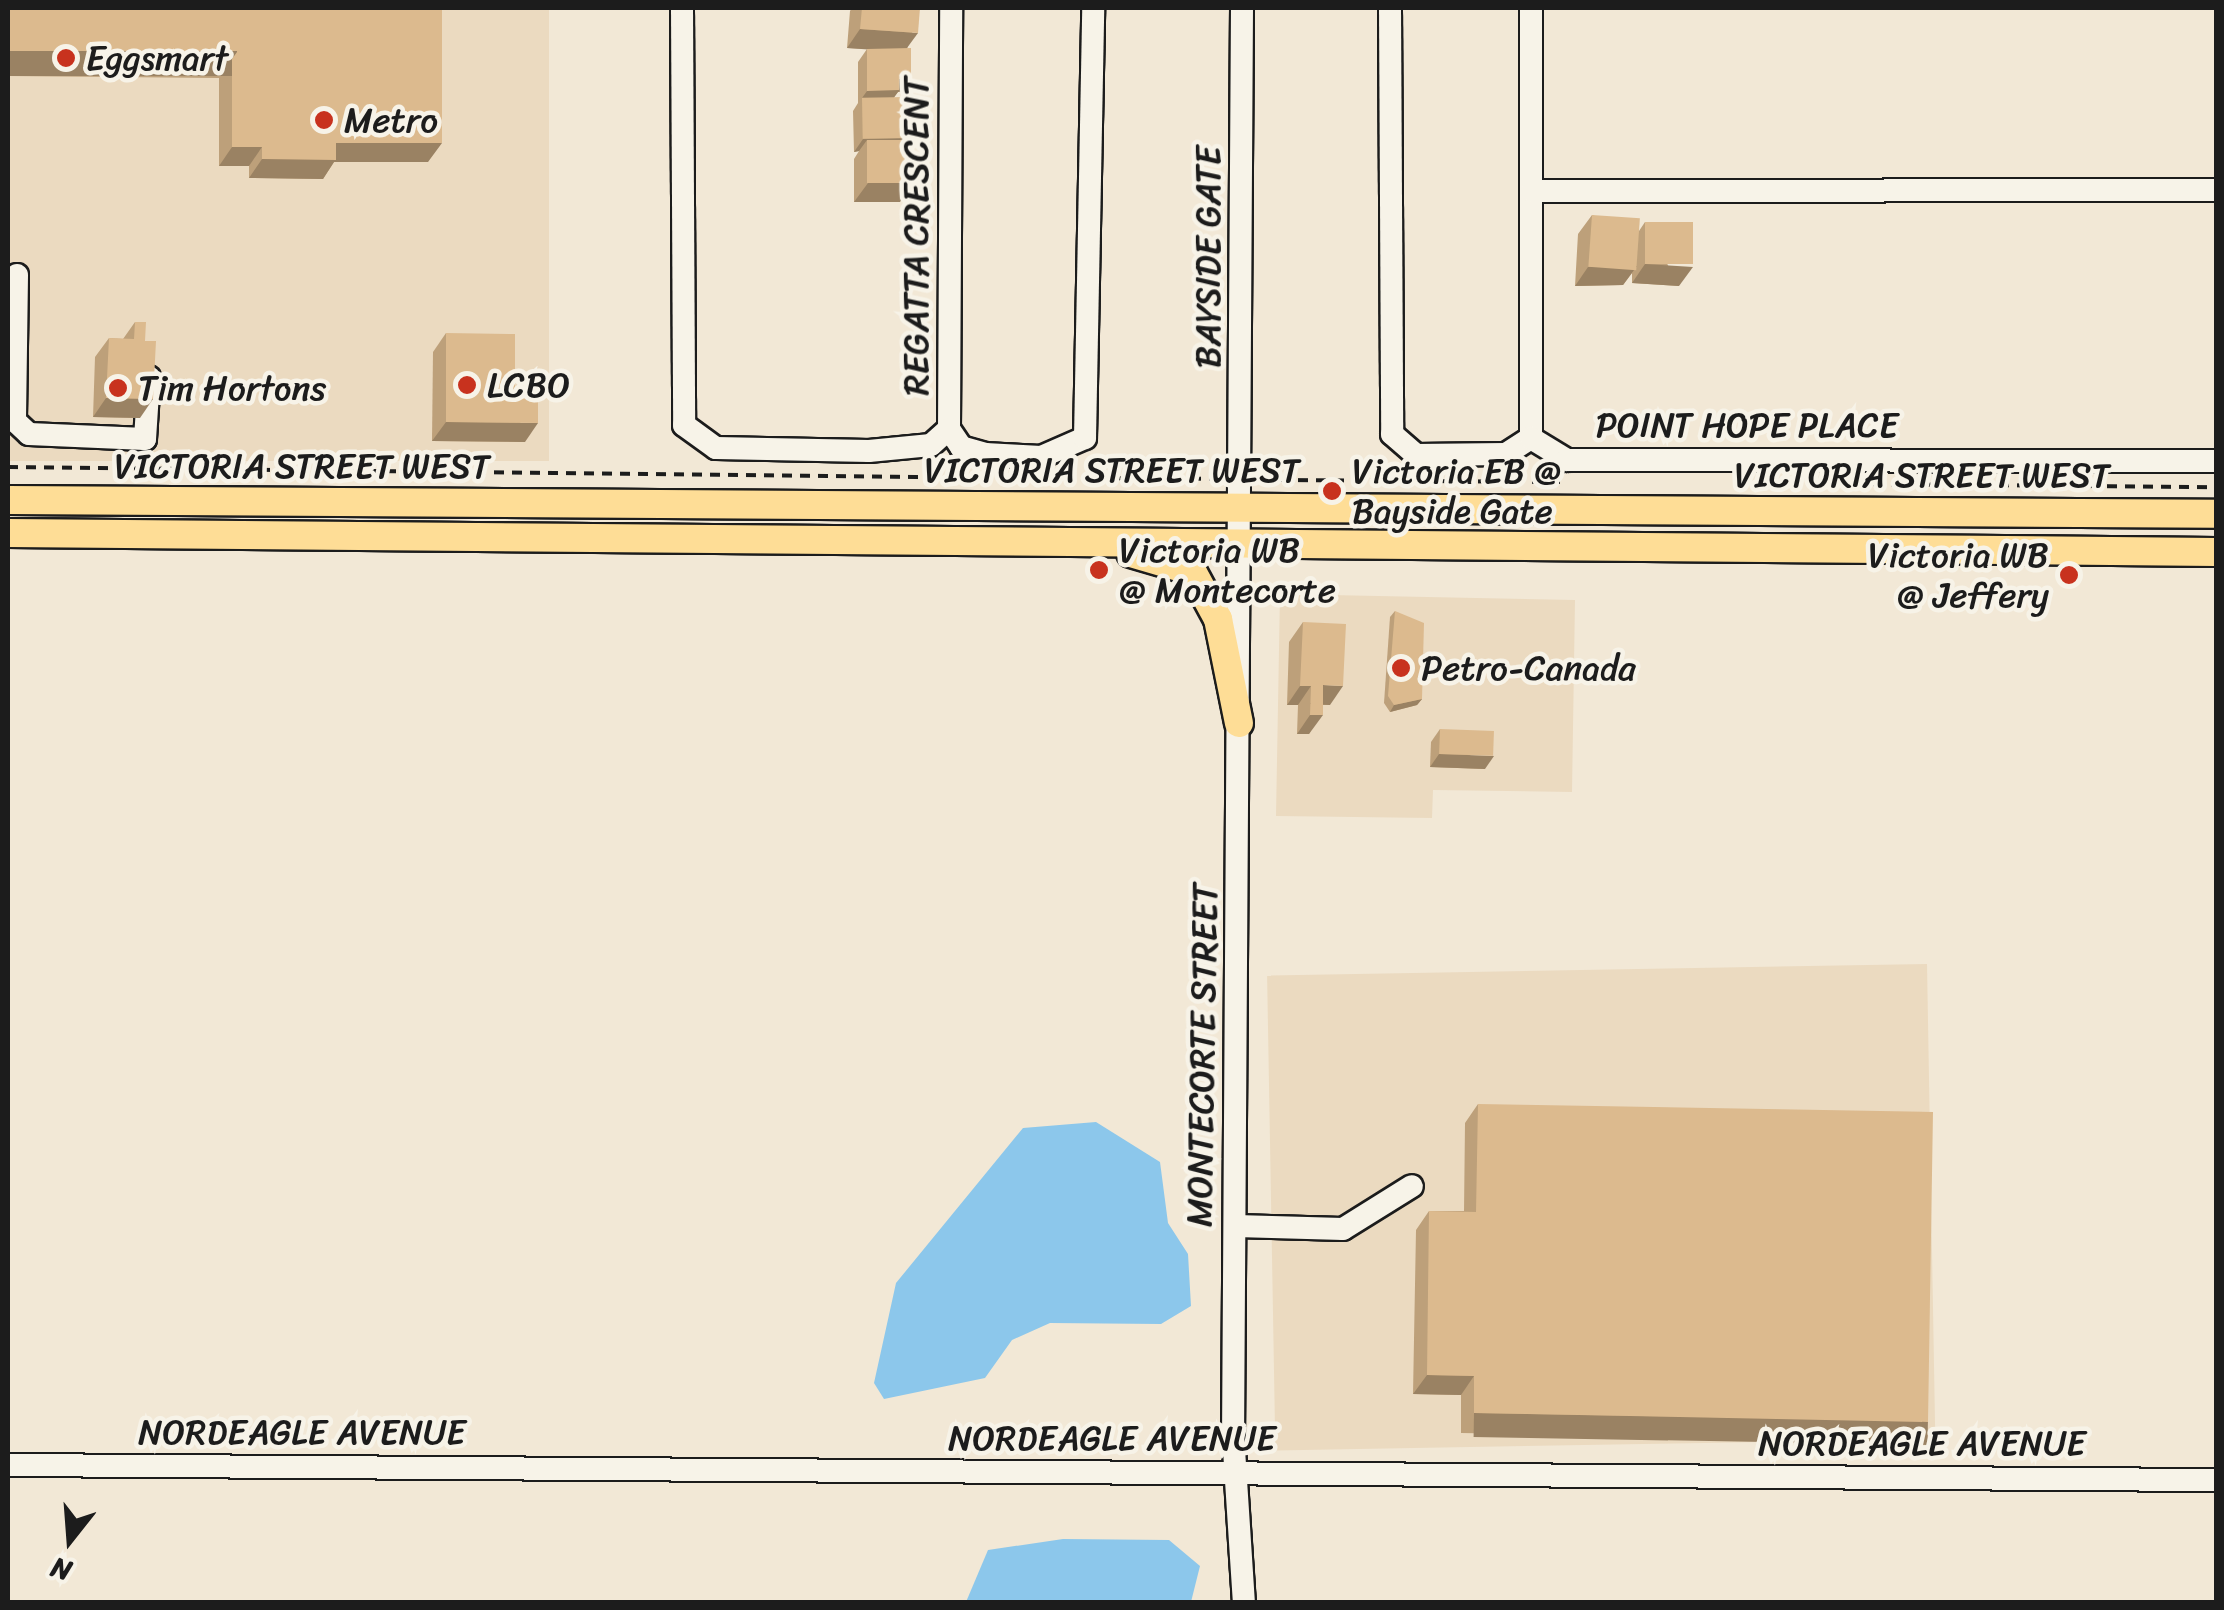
<!DOCTYPE html>
<html>
<head>
<meta charset="utf-8">
<style>
	body { margin:0 }
	#map { position:relative; width:2224px; height:1610px; overflow:hidden; background:#f2e8d6; font-family:Sriracha,sans-serif }
	div>[style] { position:absolute }
	.built>* { inset:0; background:#ebdac0; transform-origin:0 0 }
	.water>* { inset:0; background:#8cc7eb }
	.path>* { height:4px; margin-top:-2px; transform-origin:0; background:repeating-linear-gradient(90deg,#1c1c1c 0 10px,transparent 0 18px) }
	.roads { filter:drop-shadow(2px 0 #1c1c1c) drop-shadow(-2px 0 #1c1c1c) drop-shadow(0 2px #1c1c1c) drop-shadow(0 -2px #1c1c1c) }
	.minor>* { height:22px; margin:-11px; padding:0 11px; transform-origin:11px; border-radius:11px; background:#f7f3e8 }
	.major>* { height:28px; margin:-14px; padding:0 14px; transform-origin:14px; border-radius:14px; background:#fedd96 }
	.wall>* { inset:0; background:#bda07a }
	.shaded-wall>* { inset:0; background:#9a8263; transform-origin:0 0 }
	.building>* { inset:0; background:#dcba8e; transform-origin:0 0 }
	.dots>* { width:28px; height:28px; translate:-50% -50%; box-sizing:border-box; border:5px solid #f7f3e8; border-radius:50% }
	span { translate:-50% -50%; white-space:nowrap; text-align:center; line-height:1.15; -webkit-text-stroke:9px #f7f3e8; paint-order:stroke }
	.poi-label { font-size:35px; color:#1c1c1c }
	.left { translate:0 -50%; text-align:left }
	.right { translate:-100% -50%; text-align:right }
	.street-label { font-size:35px; color:#1c1c1c }
	.frame { position:absolute; inset:0; border:10px solid #1c1c1c; pointer-events:none }
	.north { position:absolute; left:20px; top:1490px; width:100px; height:100px; -webkit-text-stroke:8px #f7f3e8; paint-order:stroke; rotate:197deg; font-size:28px; font-weight:700; line-height:40px; text-align:center; color:#1c1c1c }
	.north::after { content:''; display:block; margin:auto; width:35px; height:45px; background:#1c1c1c; clip-path:polygon(50% 0,100% 100%,50% 72%,0 100%) }
</style>
</head>
<body>
<div id="map">
	<div class="built">
		<i style="left:8px;top:8px;width:541px;height:453px"></i>
		<i style="clip-path:polygon(1280px 594px,1575px 600px,1572px 792px,1433px 790px,1432px 818px,1276px 816px)"></i>
		<i style="left:1927px;top:964px;width:475px;height:660px;rotate:89deg"></i>
	</div>
	<div class="water">
		<i style="clip-path:polygon(1096px 1122px,1160px 1162px,1168px 1223px,1188px 1254px,1191px 1306px,1161px 1324px,1050px 1323px,1012px 1340px,985px 1378px,884px 1399px,874px 1383px,896px 1283px,1023px 1128px)"></i>
		<i style="clip-path:polygon(1063px 1539px,1169px 1540px,1200px 1566px,1191px 1602px,966px 1602px,988px 1550px)"></i>
	</div>
	<div class="path">
		<i style="left:8px;top:467px;width:995px;rotate:0.63deg"></i>
		<i style="left:1047px;top:478px;width:166px;rotate:0.3deg"></i>
		<i style="left:1280px;top:480px;width:281px;rotate:0.4deg"></i>
		<i style="left:1855px;top:484px;width:361px;rotate:0.5deg"></i>
	</div>
	<div class="roads">
		<div class="minor">
			<i style="left:682px;top:8px;width:417px;rotate:89.7deg"></i>
			<i style="left:684px;top:425px;width:39px;rotate:36deg"></i>
			<i style="left:716px;top:448px;width:153px;rotate:1.1deg"></i>
			<i style="left:869px;top:451px;width:62px;rotate:-5.5deg"></i>
			<i style="left:931px;top:445px;width:24px;rotate:-42deg"></i>
			<i style="left:949px;top:429px;width:421px;rotate:-89.7deg"></i>
			<i style="left:1242px;top:8px;width:1426px;rotate:90.36deg"></i>
			<i style="left:1233px;top:1434px;width:168px;rotate:86.3deg"></i>
			<i style="left:1390px;top:8px;width:426px;rotate:89.7deg"></i>
			<i style="left:1392px;top:434px;width:32px;rotate:41deg"></i>
			<i style="left:1416px;top:455px;width:90px;rotate:-0.6deg"></i>
			<i style="left:1506px;top:454px;width:30px;rotate:-33deg"></i>
			<i style="left:1531px;top:8px;width:430px;rotate:90deg"></i>
			<i style="left:1531px;top:438px;width:42px;rotate:31.4deg"></i>
			<i style="left:1567px;top:460px;width:649px;rotate:0.09deg"></i>
			<i style="left:1532px;top:191px;width:684px;rotate:-0.08deg"></i>
			<i style="left:17px;top:275px;width:146px;rotate:90.8deg"></i>
			<i style="left:15px;top:421px;width:19px;rotate:43deg"></i>
			<i style="left:29px;top:434px;width:116px;rotate:2.5deg"></i>
			<i style="left:145px;top:439px;width:62px;rotate:-86.3deg"></i>
			<i style="left:949px;top:429px;width:22px;rotate:56deg"></i>
			<i style="left:961px;top:447px;width:25px;rotate:16deg"></i>
			<i style="left:985px;top:454px;width:56px;rotate:3.1deg"></i>
			<i style="left:1041px;top:457px;width:48px;rotate:-23.4deg"></i>
			<i style="left:1085px;top:438px;width:430px;rotate:-88.9deg"></i>
			<i style="left:1236px;top:1226px;width:107px;rotate:1.6deg"></i>
			<i style="left:1343px;top:1229px;width:81px;rotate:-31.9deg"></i>
			<i style="left:8px;top:1465px;width:2208px;rotate:0.39deg"></i>
		</div>
		<div class="major">
			<i style="left:8px;top:500px;width:2208px;rotate:0.36deg"></i>
			<i style="left:8px;top:533px;width:2208px;rotate:0.49deg"></i>
			<i style="left:1131px;top:553px;width:64px;rotate:16.4deg"></i>
			<i style="left:1192px;top:571px;width:55px;rotate:61.6deg"></i>
			<i style="left:1218px;top:619px;width:106px;rotate:78.6deg"></i>
		</div>
	</div>
	<div class="wall">
		<i style="clip-path:polygon(8px 8px,442px 8px,428px 162px,334px 162px,323px 179px,249px 178px,249px 166px,219px 166px,219px 78px,8px 76px)"></i>
		<i style="clip-path:polygon(852px 8px,920px 8px,907px 49px,902px 91px,898px 92px,894px 97px,908px 138px,907px 140px,900px 202px,854px 202px,854px 159px,859px 151px,854px 152px,853px 111px,858px 103px,858px 62px,867px 49px,847px 48px,850px 11px)"></i>
		<i style="clip-path:polygon(1592px 215px,1639px 231px,1645px 222px,1679px 286px,1632px 283px,1632px 273px,1623px 285px,1575px 286px,1578px 234px)"></i>
		<i style="clip-path:polygon(135px 322px,140px 418px,93px 417px,95px 357px,109px 338px,123px 339px)"></i>
		<i style="clip-path:polygon(446px 333px,515px 399px,525px 442px,432px 441px,433px 352px)"></i>
		<i style="clip-path:polygon(1395px 611px,1422px 699px,1417px 705px,1390px 712px,1384px 703px,1390px 617px)"></i>
		<i style="clip-path:polygon(1303px 622px,1330px 705px,1323px 705px,1309px 734px,1297px 734px,1298px 705px,1287px 705px,1289px 642px)"></i>
		<i style="clip-path:polygon(1440px 729px,1485px 769px,1430px 767px,1431px 742px)"></i>
		<i style="clip-path:polygon(1478px 1104px,1928px 1422px,1915px 1441px,1461px 1433px,1461px 1395px,1413px 1394px,1416px 1230px,1429px 1211px,1464px 1211px,1465px 1123px)"></i>
	</div>
	<div class="shaded-wall">
		<i style="clip-path:polygon(860px 29px,918px 33px,904px 52px,847px 48px)"></i>
		<i style="left:8px;top:51px;width:229px;height:25px"></i>
		<i style="clip-path:polygon(899px 79px,911px 79px,902px 91px,898px 92px,890px 103px,862px 98px,867px 91px)"></i>
		<i style="clip-path:polygon(908px 138px,899px 150px,867px 140px,859px 151px,854px 152px,863px 139px)"></i>
		<i style="clip-path:polygon(336px 143px,442px 143px,428px 162px,334px 162px,323px 179px,249px 178px,262px 159px)"></i>
		<i style="clip-path:polygon(232px 147px,262px 147px,249px 166px,219px 166px)"></i>
		<i style="clip-path:polygon(913px 182px,900px 202px,854px 202px,868px 183px)"></i>
		<i style="clip-path:polygon(1645px 264px,1693px 267px,1679px 286px,1632px 283px)"></i>
		<i style="clip-path:polygon(1637px 266px,1623px 285px,1575px 286px,1588px 267px)"></i>
		<i style="clip-path:polygon(106px 398px,153px 399px,140px 418px,93px 417px)"></i>
		<i style="clip-path:polygon(446px 422px,538px 423px,525px 442px,432px 441px)"></i>
		<i style="clip-path:polygon(1323px 685px,1343px 686px,1330px 705px,1310px 704px)"></i>
		<i style="clip-path:polygon(1300px 686px,1311px 686px,1298px 705px,1287px 705px)"></i>
		<i style="clip-path:polygon(1422px 699px,1417px 705px,1390px 712px,1394px 705px)"></i>
		<i style="clip-path:polygon(1310px 715px,1323px 715px,1309px 734px,1297px 734px)"></i>
		<i style="clip-path:polygon(1439px 754px,1494px 756px,1485px 769px,1430px 767px)"></i>
		<i style="clip-path:polygon(1427px 1375px,1474px 1376px,1461px 1395px,1413px 1394px)"></i>
		<i style="left:1474px;top:1413px;width:454px;height:24px;rotate:1deg"></i>
	</div>
	<div class="building">
		<i style="left:8px;top:8px;width:229px;height:43px"></i>
		<i style="clip-path:polygon(237px 8px,442px 8px,442px 143px,336px 143px,336px 160px,262px 159px,262px 147px,232px 147px,232px 59px,237px 52px)"></i>
		<i style="clip-path:polygon(862px 8px,920px 8px,918px 33px,860px 29px)"></i>
		<i style="clip-path:polygon(911px 48px,911px 79px,899px 79px,899px 90px,867px 91px,867px 49px)"></i>
		<i style="left:907px;top:97px;width:41px;height:45px;rotate:89deg"></i>
		<i style="left:867px;top:140px;width:46px;height:43px"></i>
		<i style="left:1592px;top:215px;width:48px;height:52px;rotate:4deg"></i>
		<i style="left:1645px;top:222px;width:48px;height:42px"></i>
		<i style="clip-path:polygon(135px 322px,146px 322px,145px 341px,156px 341px,153px 399px,106px 398px,109px 338px,134px 339px)"></i>
		<i style="clip-path:polygon(446px 333px,515px 334px,515px 399px,538px 398px,538px 423px,446px 422px)"></i>
		<i style="clip-path:polygon(1395px 611px,1424px 623px,1422px 699px,1394px 705px,1388px 696px)"></i>
		<i style="clip-path:polygon(1303px 622px,1346px 624px,1343px 686px,1323px 685px,1323px 715px,1310px 715px,1311px 686px,1300px 686px)"></i>
		<i style="left:1440px;top:729px;width:54px;height:25px;rotate:2deg"></i>
		<i style="clip-path:polygon(1478px 1104px,1933px 1112px,1928px 1422px,1474px 1413px,1474px 1376px,1427px 1375px,1429px 1211px,1476px 1212px)"></i>
	</div>
	<div class="dots">
		<i style="left:66px;top:58px;background:#c8321e"></i>
		<i style="left:324px;top:120px;background:#c8321e"></i>
		<i style="left:467px;top:385px;background:#c8321e"></i>
		<i style="left:118px;top:388px;background:#c8321e"></i>
		<i style="left:1332px;top:491px;background:#c8321e"></i>
		<i style="left:1099px;top:570px;background:#c8321e"></i>
		<i style="left:2069px;top:575px;background:#c8321e"></i>
		<i style="left:1401px;top:668px;background:#c8321e"></i>
	</div>
	<div class="poi-label">
		<span class="left" style="left:86px;top:58px">Eggsmart</span>
		<span class="left" style="left:344px;top:120px">Metro</span>
		<span class="left" style="left:487px;top:385px">LCBO</span>
		<span class="left" style="left:138px;top:388px">Tim Hortons</span>
		<span class="left" style="left:1352px;top:491px">Victoria EB @<br>Bayside Gate</span>
		<span class="left" style="left:1119px;top:570px">Victoria WB<br>@ Montecorte</span>
		<span class="right" style="left:2049px;top:575px">Victoria WB<br>@ Jeffery</span>
		<span class="left" style="left:1421px;top:668px">Petro-Canada</span>
	</div>
	<div class="street-label">
		<span style="left:916px;top:236px;rotate:-90deg">REGATTA CRESCENT</span>
		<span style="left:1208px;top:257px;rotate:-90deg">BAYSIDE GATE</span>
		<span style="left:1747px;top:425px">POINT HOPE PLACE</span>
		<span style="left:302px;top:466px">VICTORIA STREET WEST</span>
		<span style="left:1112px;top:470px">VICTORIA STREET WEST</span>
		<span style="left:1922px;top:475px">VICTORIA STREET WEST</span>
		<span style="left:1202px;top:1055px;rotate:-89deg">MONTECORTE STREET</span>
		<span style="left:302px;top:1432px">NORDEAGLE AVENUE</span>
		<span style="left:1112px;top:1438px">NORDEAGLE AVENUE</span>
		<span style="left:1922px;top:1443px">NORDEAGLE AVENUE</span>
	</div>
	<div class="frame"></div>
	<div class="north">N</div>
</div>
</body>
</html>
